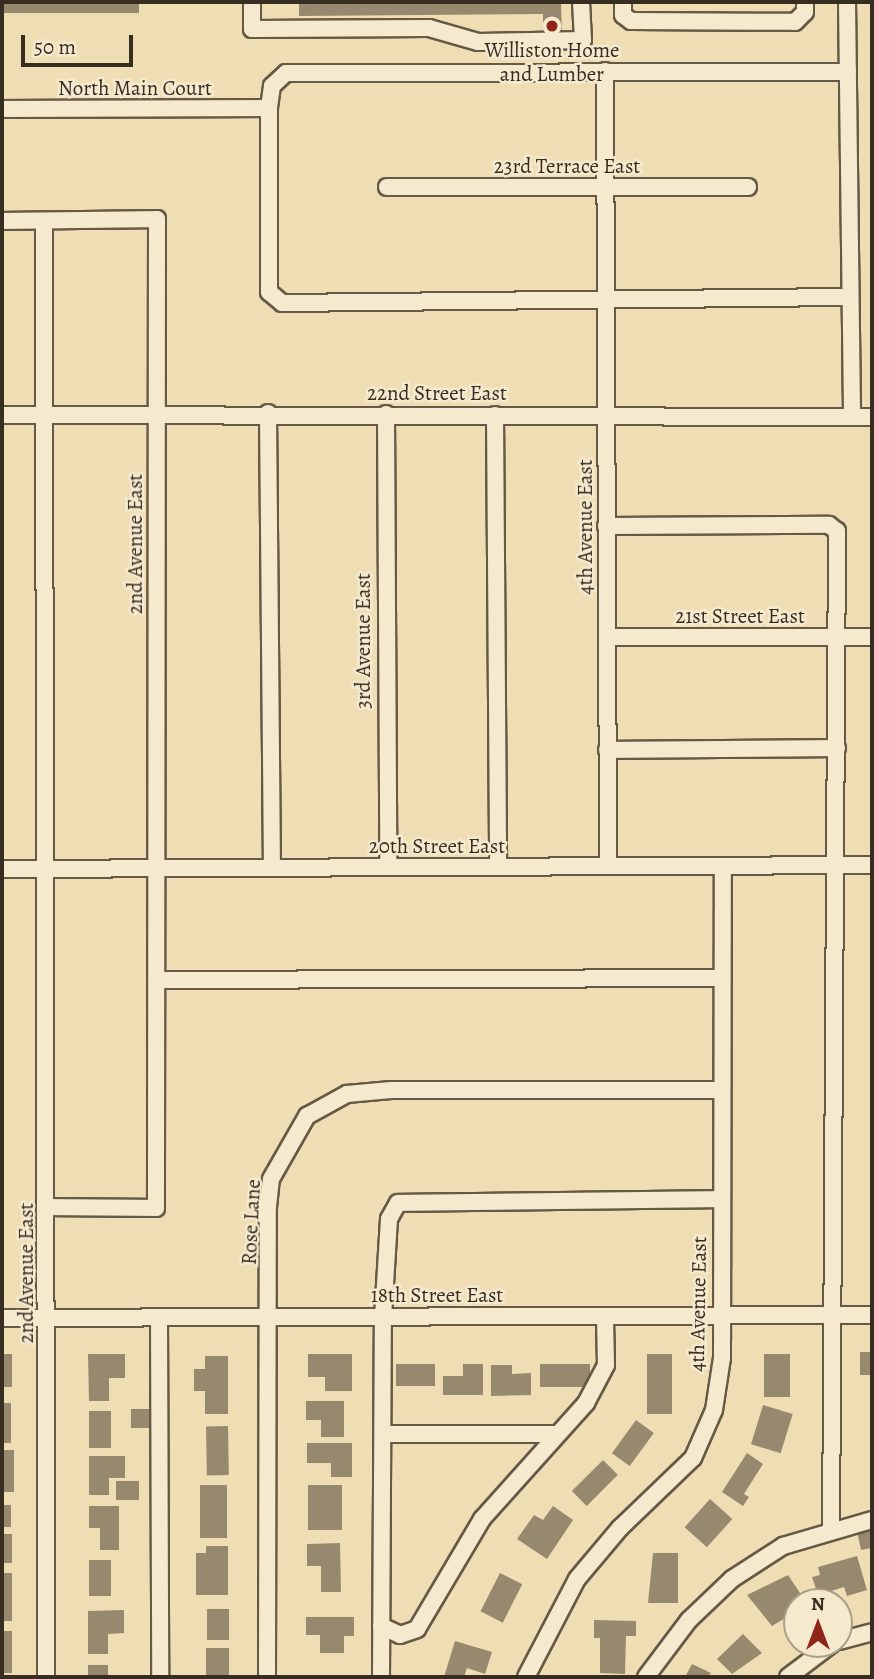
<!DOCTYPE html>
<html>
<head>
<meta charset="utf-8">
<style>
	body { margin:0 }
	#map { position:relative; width:874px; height:1679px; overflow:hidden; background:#efddb4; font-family:Alegreya,serif }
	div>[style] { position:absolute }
	.building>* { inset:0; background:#97896d; transform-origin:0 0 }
	.roads { filter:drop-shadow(2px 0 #665946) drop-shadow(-2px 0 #665946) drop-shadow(0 2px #665946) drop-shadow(0 -2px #665946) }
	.minor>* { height:16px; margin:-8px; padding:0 8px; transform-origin:8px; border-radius:8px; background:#f5e9ce }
	.dots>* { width:19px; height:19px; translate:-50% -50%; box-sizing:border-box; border:4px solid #f5e9ce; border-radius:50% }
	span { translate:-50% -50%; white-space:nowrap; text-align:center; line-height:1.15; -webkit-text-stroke:5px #f5e9ce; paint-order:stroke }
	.poi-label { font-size:21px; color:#382d21 }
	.street-label { font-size:21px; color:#382d21 }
	.frame { position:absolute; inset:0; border:4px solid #382d21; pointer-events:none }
	.north { position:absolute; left:783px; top:1588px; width:70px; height:70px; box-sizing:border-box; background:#f5e9ce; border:2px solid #a99e89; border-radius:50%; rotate:0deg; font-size:19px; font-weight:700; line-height:28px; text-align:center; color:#382d21 }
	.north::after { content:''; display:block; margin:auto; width:24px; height:32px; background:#8f2418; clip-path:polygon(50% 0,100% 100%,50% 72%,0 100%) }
	.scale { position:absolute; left:21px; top:35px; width:112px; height:32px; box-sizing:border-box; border:4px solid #382d21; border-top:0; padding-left:9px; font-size:21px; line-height:24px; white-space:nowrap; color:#382d21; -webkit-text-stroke:5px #f5e9ce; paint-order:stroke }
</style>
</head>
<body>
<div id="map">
	<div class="building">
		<i style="left:2px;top:2px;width:137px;height:11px"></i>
		<i style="clip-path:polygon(299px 2px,561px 2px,562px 36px,543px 36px,543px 14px,299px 16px)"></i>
		<i style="left:860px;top:1352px;width:12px;height:23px"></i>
		<i style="left:2px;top:1354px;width:10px;height:33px"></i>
		<i style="clip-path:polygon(88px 1354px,125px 1354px,125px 1378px,109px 1378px,109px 1401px,89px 1401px)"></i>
		<i style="clip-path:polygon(308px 1354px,352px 1354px,352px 1391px,325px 1391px,325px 1377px,308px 1377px)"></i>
		<i style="left:647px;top:1354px;width:25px;height:60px"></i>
		<i style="left:764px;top:1354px;width:26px;height:43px"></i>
		<i style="clip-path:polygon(205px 1356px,228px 1356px,228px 1414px,205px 1414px,205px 1391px,194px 1391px,194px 1369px,205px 1369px)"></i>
		<i style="left:396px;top:1364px;width:39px;height:22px"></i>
		<i style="clip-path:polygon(463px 1364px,483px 1364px,483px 1395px,443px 1395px,443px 1376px,463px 1376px)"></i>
		<i style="left:540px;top:1364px;width:50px;height:23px"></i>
		<i style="clip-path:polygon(491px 1365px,512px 1365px,512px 1374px,531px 1373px,531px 1395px,491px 1396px)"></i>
		<i style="clip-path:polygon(306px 1401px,344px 1401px,344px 1437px,321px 1437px,321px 1420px,306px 1420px)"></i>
		<i style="left:2px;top:1403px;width:9px;height:40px"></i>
		<i style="left:763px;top:1405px;width:31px;height:41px;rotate:17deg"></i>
		<i style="left:131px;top:1409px;width:18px;height:19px"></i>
		<i style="left:89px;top:1411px;width:22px;height:37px"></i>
		<i style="left:636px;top:1420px;width:22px;height:41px;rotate:36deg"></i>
		<i style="left:228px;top:1426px;width:49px;height:22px;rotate:89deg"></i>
		<i style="clip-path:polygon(307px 1443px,352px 1443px,352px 1477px,331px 1477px,331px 1463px,307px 1463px)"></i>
		<i style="left:2px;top:1450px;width:12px;height:42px"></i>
		<i style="clip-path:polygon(747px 1453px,763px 1464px,744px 1494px,749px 1497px,743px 1506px,722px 1492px)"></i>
		<i style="clip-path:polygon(89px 1456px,125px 1456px,125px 1478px,109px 1478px,109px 1495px,89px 1495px)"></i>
		<i style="left:603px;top:1460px;width:21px;height:44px;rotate:45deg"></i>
		<i style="left:116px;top:1481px;width:23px;height:19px"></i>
		<i style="left:200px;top:1485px;width:27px;height:53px"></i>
		<i style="left:308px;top:1485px;width:34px;height:45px"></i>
		<i style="left:710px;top:1499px;width:30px;height:38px;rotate:42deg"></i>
		<i style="left:2px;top:1505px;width:9px;height:22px"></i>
		<i style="clip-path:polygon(89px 1506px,119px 1506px,119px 1550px,100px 1550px,100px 1528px,89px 1528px)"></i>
		<i style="clip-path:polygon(553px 1506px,573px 1520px,547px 1559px,517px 1539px,534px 1515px,543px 1520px)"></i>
		<i style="clip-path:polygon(872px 1528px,872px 1548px,861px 1550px,857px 1531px)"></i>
		<i style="left:2px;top:1534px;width:10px;height:29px"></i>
		<i style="clip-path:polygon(340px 1543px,341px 1592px,321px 1592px,321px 1566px,307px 1566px,307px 1544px)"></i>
		<i style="clip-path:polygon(206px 1546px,228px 1546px,228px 1595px,196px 1595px,196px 1553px,206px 1553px)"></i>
		<i style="clip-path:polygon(653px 1553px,678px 1553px,678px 1603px,648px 1603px)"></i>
		<i style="clip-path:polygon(857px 1556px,867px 1590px,847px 1596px,844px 1587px,818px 1595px,812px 1577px,820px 1575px,818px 1567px)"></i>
		<i style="left:89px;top:1560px;width:22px;height:36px"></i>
		<i style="left:2px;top:1573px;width:10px;height:48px"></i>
		<i style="left:500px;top:1573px;width:25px;height:43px;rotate:27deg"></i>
		<i style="clip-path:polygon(788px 1575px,806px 1602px,797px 1602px,797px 1622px,792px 1614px,772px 1626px,747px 1595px)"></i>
		<i style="left:207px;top:1609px;width:22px;height:31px"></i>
		<i style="clip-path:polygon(124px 1610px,124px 1633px,108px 1634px,108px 1654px,88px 1654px,88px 1611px)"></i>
		<i style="clip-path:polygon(306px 1617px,354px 1617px,354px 1636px,344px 1636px,344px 1653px,320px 1653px,320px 1635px,306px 1635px)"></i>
		<i style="clip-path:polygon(594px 1620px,636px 1621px,636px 1636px,626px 1636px,625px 1674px,600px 1673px,600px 1638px,594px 1638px)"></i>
		<i style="left:2px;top:1631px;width:10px;height:42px"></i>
		<i style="clip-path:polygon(743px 1634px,762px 1653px,732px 1674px,717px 1659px)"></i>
		<i style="clip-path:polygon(455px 1641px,492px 1652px,485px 1674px,467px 1668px,464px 1677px,444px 1677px)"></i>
		<i style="left:206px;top:1648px;width:23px;height:29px"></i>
		<i style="clip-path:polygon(692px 1664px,711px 1673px,708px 1677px,685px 1677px)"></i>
		<i style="left:88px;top:1665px;width:20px;height:12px"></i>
	</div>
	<div class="roads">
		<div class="minor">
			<i style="left:252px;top:2px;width:27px;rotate:90deg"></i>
			<i style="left:252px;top:29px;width:177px;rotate:-0.3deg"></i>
			<i style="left:429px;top:28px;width:51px;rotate:15.9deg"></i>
			<i style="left:478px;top:42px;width:105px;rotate:-1.1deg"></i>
			<i style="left:583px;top:40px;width:38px;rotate:-93deg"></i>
			<i style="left:623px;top:2px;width:13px;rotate:90deg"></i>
			<i style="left:623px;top:15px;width:10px;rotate:37deg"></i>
			<i style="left:631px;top:21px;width:164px;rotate:0.3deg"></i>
			<i style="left:795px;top:22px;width:14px;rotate:-45deg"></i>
			<i style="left:805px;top:12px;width:10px;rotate:-90deg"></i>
			<i style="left:847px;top:2px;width:415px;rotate:89.3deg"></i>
			<i style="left:605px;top:71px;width:795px;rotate:89.78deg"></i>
			<i style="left:848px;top:72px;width:562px;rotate:179.9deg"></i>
			<i style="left:286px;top:73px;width:19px;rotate:137deg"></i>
			<i style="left:272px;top:86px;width:22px;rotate:98deg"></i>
			<i style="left:269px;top:108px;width:184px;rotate:90deg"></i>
			<i style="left:269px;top:292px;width:17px;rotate:40deg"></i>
			<i style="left:282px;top:303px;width:568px;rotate:-0.61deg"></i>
			<i style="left:2px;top:109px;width:267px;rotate:-0.2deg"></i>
			<i style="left:387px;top:187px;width:361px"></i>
			<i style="left:2px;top:221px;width:155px;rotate:-0.7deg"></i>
			<i style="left:157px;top:219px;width:989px;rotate:90.06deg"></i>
			<i style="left:156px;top:1208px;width:108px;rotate:-179.5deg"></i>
			<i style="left:44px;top:221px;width:1456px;rotate:89.92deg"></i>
			<i style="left:268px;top:413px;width:455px;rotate:89.5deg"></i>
			<i style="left:386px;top:414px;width:453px;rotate:89.7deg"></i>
			<i style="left:2px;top:415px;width:870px;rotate:0.13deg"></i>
			<i style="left:495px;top:415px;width:452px;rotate:89.6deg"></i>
			<i style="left:606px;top:526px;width:223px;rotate:-0.3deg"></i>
			<i style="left:829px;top:525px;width:10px;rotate:37deg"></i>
			<i style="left:837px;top:531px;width:998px;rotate:90.34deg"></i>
			<i style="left:607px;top:637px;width:265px"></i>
			<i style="left:607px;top:750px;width:230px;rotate:-0.5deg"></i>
			<i style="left:2px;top:869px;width:870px;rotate:-0.26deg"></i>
			<i style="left:158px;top:980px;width:564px;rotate:-0.2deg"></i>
			<i style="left:159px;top:1317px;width:360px;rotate:89.8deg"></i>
			<i style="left:2px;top:1318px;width:870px;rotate:-0.2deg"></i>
			<i style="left:384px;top:1434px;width:169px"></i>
			<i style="left:381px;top:1626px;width:21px;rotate:25deg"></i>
			<i style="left:400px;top:1635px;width:18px;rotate:-19deg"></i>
			<i style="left:417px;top:1629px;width:128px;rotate:-59.4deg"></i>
			<i style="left:482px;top:1519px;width:156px;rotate:-48.1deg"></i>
			<i style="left:586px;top:1403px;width:43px;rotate:-62.2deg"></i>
			<i style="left:606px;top:1365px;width:49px;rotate:-91.2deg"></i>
			<i style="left:839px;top:1641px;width:34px;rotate:-15deg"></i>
			<i style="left:267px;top:1677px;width:470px;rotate:-89.9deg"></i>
			<i style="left:268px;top:1207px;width:28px;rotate:-84deg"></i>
			<i style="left:271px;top:1179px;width:73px;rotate:-60.3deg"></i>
			<i style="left:307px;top:1116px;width:46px;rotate:-28.8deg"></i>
			<i style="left:347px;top:1094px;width:44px;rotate:-5.2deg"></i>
			<i style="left:391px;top:1090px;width:331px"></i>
			<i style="left:381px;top:1677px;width:360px;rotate:-89.7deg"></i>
			<i style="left:383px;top:1317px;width:98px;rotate:-86.5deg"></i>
			<i style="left:389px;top:1219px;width:18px;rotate:-61deg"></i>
			<i style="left:398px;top:1203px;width:322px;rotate:-0.7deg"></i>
			<i style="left:526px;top:1677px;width:110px;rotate:-62.5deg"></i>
			<i style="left:577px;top:1579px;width:67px;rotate:-49.9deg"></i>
			<i style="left:620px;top:1528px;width:101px;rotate:-43.8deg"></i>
			<i style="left:693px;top:1458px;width:52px;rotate:-66.4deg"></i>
			<i style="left:714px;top:1410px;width:53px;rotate:-81.3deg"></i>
			<i style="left:722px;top:1358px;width:492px;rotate:-89.9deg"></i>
			<i style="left:646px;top:1677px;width:71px;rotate:-53deg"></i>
			<i style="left:689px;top:1620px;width:59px;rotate:-43.6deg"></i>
			<i style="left:732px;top:1579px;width:61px;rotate:-32.9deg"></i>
			<i style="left:783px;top:1546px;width:93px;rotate:-16.3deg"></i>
			<i style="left:788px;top:1677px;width:55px;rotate:-36.9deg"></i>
		</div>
	</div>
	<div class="dots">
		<i style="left:552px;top:26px;background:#8f2418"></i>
	</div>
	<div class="poi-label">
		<span style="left:552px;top:62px">Williston Home<br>and Lumber</span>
	</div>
	<div class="street-label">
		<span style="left:135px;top:88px">North Main Court</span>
		<span style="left:567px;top:166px">23rd Terrace East</span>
		<span style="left:437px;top:393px">22nd Street East</span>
		<span style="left:585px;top:527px;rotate:-90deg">4th Avenue East</span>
		<span style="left:135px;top:544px;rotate:-90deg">2nd Avenue East</span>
		<span style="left:740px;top:616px">21st Street East</span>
		<span style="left:363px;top:641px;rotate:-90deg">3rd Avenue East</span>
		<span style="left:437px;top:846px">20th Street East</span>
		<span style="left:251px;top:1222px;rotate:-87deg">Rose Lane</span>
		<span style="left:26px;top:1273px;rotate:-90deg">2nd Avenue East</span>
		<span style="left:437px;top:1295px">18th Street East</span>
		<span style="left:698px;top:1304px;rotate:-89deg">4th Avenue East</span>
	</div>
	<div class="frame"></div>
	<div class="north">N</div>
	<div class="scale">50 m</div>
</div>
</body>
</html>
